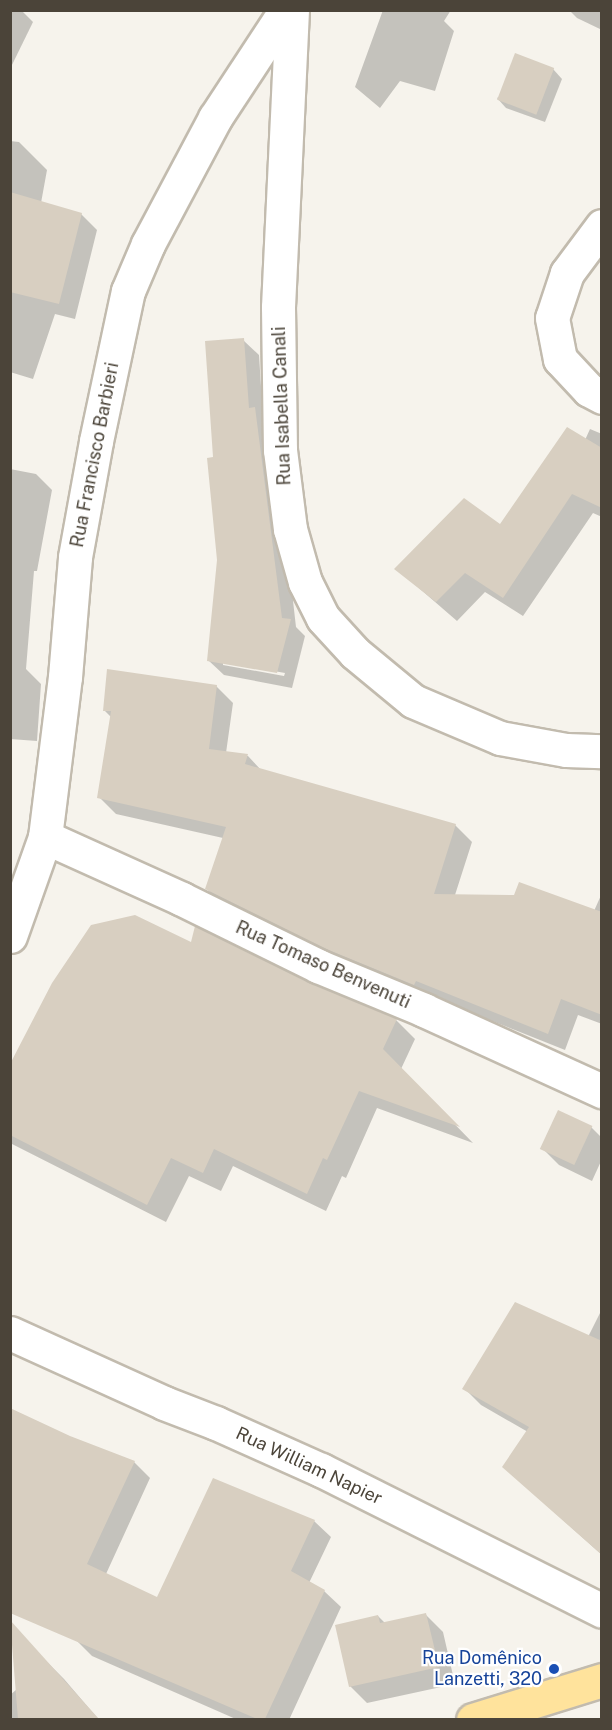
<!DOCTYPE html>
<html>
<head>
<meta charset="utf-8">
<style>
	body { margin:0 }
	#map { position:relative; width:612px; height:1730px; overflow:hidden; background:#f6f3ec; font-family:"Public Sans",sans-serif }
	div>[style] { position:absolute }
	.shadow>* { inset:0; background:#0003 }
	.building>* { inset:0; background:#d8cfc1; transform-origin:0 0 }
	.roads { filter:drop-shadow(2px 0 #c2bbae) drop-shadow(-2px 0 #c2bbae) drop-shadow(0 2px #c2bbae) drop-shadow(0 -2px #c2bbae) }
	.minor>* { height:33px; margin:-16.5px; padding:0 16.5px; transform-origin:16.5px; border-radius:16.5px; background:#fff }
	.major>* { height:33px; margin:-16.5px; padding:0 16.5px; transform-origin:16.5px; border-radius:16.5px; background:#ffe39c }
	.dots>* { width:16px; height:16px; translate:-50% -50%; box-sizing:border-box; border:3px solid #fff; border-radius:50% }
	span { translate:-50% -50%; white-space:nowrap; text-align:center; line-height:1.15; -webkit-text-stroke:4.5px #fff; paint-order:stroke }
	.street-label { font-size:18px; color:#4b4439 }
	.transit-label { font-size:18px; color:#164399 }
	.right { translate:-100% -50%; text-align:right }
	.frame { position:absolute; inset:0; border:12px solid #4b4439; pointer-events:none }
</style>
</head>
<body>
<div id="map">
	<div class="shadow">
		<i style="clip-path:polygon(10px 10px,21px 10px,33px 22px,10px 69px)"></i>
		<i style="clip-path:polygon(383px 10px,451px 10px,444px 21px,454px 31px,435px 91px,400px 81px,380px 108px,355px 87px)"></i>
		<i style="clip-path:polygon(569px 10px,602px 10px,602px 30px,577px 18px)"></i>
		<i style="clip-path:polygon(553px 69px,562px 79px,545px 122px,506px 108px,497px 98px)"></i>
		<i style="clip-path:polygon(10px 141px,19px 142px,47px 170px,41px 203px,81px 214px,97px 230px,75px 319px,55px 314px,33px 379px,10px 372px)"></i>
		<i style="clip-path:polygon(evenodd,243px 340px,259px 355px,263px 417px,288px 557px,296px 627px,305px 636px,292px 688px,224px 675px,208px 660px,219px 560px,215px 459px,243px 340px,223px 662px,285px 673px,284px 676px,223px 665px,223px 662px)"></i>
		<i style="clip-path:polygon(590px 429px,602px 434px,602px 517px,593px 513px,523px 616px,485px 592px,457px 621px,397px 569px,501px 526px,585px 440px)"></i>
		<i style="clip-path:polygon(10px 469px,36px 474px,52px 490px,37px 571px,34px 571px,26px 669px,41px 684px,37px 741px,10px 739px)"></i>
		<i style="clip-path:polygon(216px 686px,233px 703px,226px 753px,248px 756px,262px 771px,455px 825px,472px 842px,455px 895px,594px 911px,602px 893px,602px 1024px,578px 1015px,565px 1050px,432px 997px,430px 1001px,223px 906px,207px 889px,223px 838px,116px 814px,99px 797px,111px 717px,104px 710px)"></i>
		<i style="clip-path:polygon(192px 944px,310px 985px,396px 1020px,415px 1039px,401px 1069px,473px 1143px,377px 1108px,346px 1178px,342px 1176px,326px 1211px,233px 1166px,221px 1191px,189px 1176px,166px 1222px,10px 1143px,10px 1068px)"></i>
		<i style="clip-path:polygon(591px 1127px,602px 1138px,602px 1159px,592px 1181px,559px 1165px,542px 1148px)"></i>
		<i style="clip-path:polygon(602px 1309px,602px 1555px,504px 1467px,528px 1432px,481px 1405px,464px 1388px,588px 1337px)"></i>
		<i style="clip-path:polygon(69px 1437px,134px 1462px,150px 1478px,106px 1574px,158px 1599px,314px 1521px,331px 1537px,309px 1583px,324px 1591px,341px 1607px,289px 1720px,238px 1720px,92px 1656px,76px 1640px)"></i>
		<i style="clip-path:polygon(426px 1615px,443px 1632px,455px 1684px,367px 1703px,350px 1686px,378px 1616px,385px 1623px)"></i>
		<i style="clip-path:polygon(48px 1663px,64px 1679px,99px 1720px,10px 1720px,10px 1695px)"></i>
	</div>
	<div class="building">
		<i style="left:515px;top:53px;width:42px;height:50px;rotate:21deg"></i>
		<i style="clip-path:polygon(10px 192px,82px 213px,59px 304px,10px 292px)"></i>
		<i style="clip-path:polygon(244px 338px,249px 408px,255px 407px,282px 618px,291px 619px,277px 673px,207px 661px,217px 560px,207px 458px,213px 457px,205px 341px)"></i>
		<i style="clip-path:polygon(567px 427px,602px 448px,602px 508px,572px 494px,503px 598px,465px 573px,436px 602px,394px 569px,464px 498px,500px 524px)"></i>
		<i style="clip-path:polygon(107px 669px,217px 685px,209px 749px,248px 754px,245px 764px,456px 824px,434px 894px,514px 895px,519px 882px,602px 912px,602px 1015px,561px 999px,548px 1034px,416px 981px,414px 985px,326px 949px,205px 889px,226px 827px,97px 798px,111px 711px,103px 711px)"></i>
		<i style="clip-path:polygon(135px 915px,191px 942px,195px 926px,311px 983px,397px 1019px,383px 1049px,460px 1127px,359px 1091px,327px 1160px,323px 1158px,307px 1194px,214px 1149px,203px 1173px,171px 1158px,147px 1205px,10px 1135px,10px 1064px,52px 983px,91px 925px)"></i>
		<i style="left:558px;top:1110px;width:38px;height:43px;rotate:25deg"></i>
		<i style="clip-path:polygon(515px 1302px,602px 1341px,602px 1555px,502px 1467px,529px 1427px,462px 1389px)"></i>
		<i style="clip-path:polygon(10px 1408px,70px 1436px,135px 1461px,87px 1564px,157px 1597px,213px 1478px,315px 1520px,291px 1571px,325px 1590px,265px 1719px,257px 1719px,10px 1613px)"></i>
		<i style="clip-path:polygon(426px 1613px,439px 1667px,349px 1687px,335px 1625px,378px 1615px,380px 1623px)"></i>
		<i style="clip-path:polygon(10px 1620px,99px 1719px,18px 1719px)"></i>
	</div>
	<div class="roads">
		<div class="minor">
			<i style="left:292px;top:10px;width:297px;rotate:92.7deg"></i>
			<i style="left:278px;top:307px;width:143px;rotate:89.2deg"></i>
			<i style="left:280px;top:450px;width:80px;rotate:82.8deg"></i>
			<i style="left:290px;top:529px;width:55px;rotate:74.2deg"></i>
			<i style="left:305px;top:582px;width:40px;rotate:63.4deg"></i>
			<i style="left:323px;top:618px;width:47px;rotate:47.6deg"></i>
			<i style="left:355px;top:653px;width:75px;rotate:39.6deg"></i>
			<i style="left:413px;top:701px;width:95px;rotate:23deg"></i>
			<i style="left:500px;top:738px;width:67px;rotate:10.3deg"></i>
			<i style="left:566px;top:750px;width:36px;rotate:2deg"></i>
			<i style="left:602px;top:226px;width:59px;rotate:126.7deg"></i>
			<i style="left:567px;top:273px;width:47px;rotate:108.4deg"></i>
			<i style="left:552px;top:318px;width:42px;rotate:79deg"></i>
			<i style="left:560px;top:359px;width:42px;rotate:46.9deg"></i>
			<i style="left:589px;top:390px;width:15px;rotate:28deg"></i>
			<i style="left:45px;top:837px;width:150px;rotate:24.3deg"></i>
			<i style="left:182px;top:899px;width:152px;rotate:26.2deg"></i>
			<i style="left:318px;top:966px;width:115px;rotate:22.5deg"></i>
			<i style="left:424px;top:1010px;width:196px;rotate:24.5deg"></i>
			<i style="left:10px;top:936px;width:105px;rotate:-70.5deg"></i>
			<i style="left:45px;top:837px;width:161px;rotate:-82.9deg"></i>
			<i style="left:65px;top:677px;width:120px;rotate:-85.2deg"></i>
			<i style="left:75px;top:557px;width:118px;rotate:-79.7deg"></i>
			<i style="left:96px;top:441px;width:153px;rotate:-78deg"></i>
			<i style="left:128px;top:291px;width:51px;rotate:-66.9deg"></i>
			<i style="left:148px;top:244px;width:143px;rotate:-62deg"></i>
			<i style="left:215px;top:118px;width:129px;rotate:-56.7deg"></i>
			<i style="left:10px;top:1333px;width:169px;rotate:24.4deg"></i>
			<i style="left:164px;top:1403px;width:56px;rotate:21deg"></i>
			<i style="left:216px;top:1423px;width:115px;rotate:24.1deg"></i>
			<i style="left:321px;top:1470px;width:314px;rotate:26.6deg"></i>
		</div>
		<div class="major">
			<i style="left:473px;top:1720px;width:135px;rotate:-17.2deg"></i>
		</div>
	</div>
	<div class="dots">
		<i style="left:554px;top:1669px;background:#1a4fb4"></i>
	</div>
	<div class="street-label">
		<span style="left:282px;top:406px;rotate:-92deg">Rua Isabella Canali</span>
		<span style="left:95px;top:455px;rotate:-79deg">Rua Francisco Barbieri</span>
		<span style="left:323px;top:965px;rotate:24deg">Rua Tomaso Benvenuti</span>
		<span style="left:309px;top:1466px;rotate:25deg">Rua William Napier</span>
	</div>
	<div class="transit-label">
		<span class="right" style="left:542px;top:1669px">Rua Domênico<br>Lanzetti, 320</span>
	</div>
	<div class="frame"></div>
</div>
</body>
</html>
